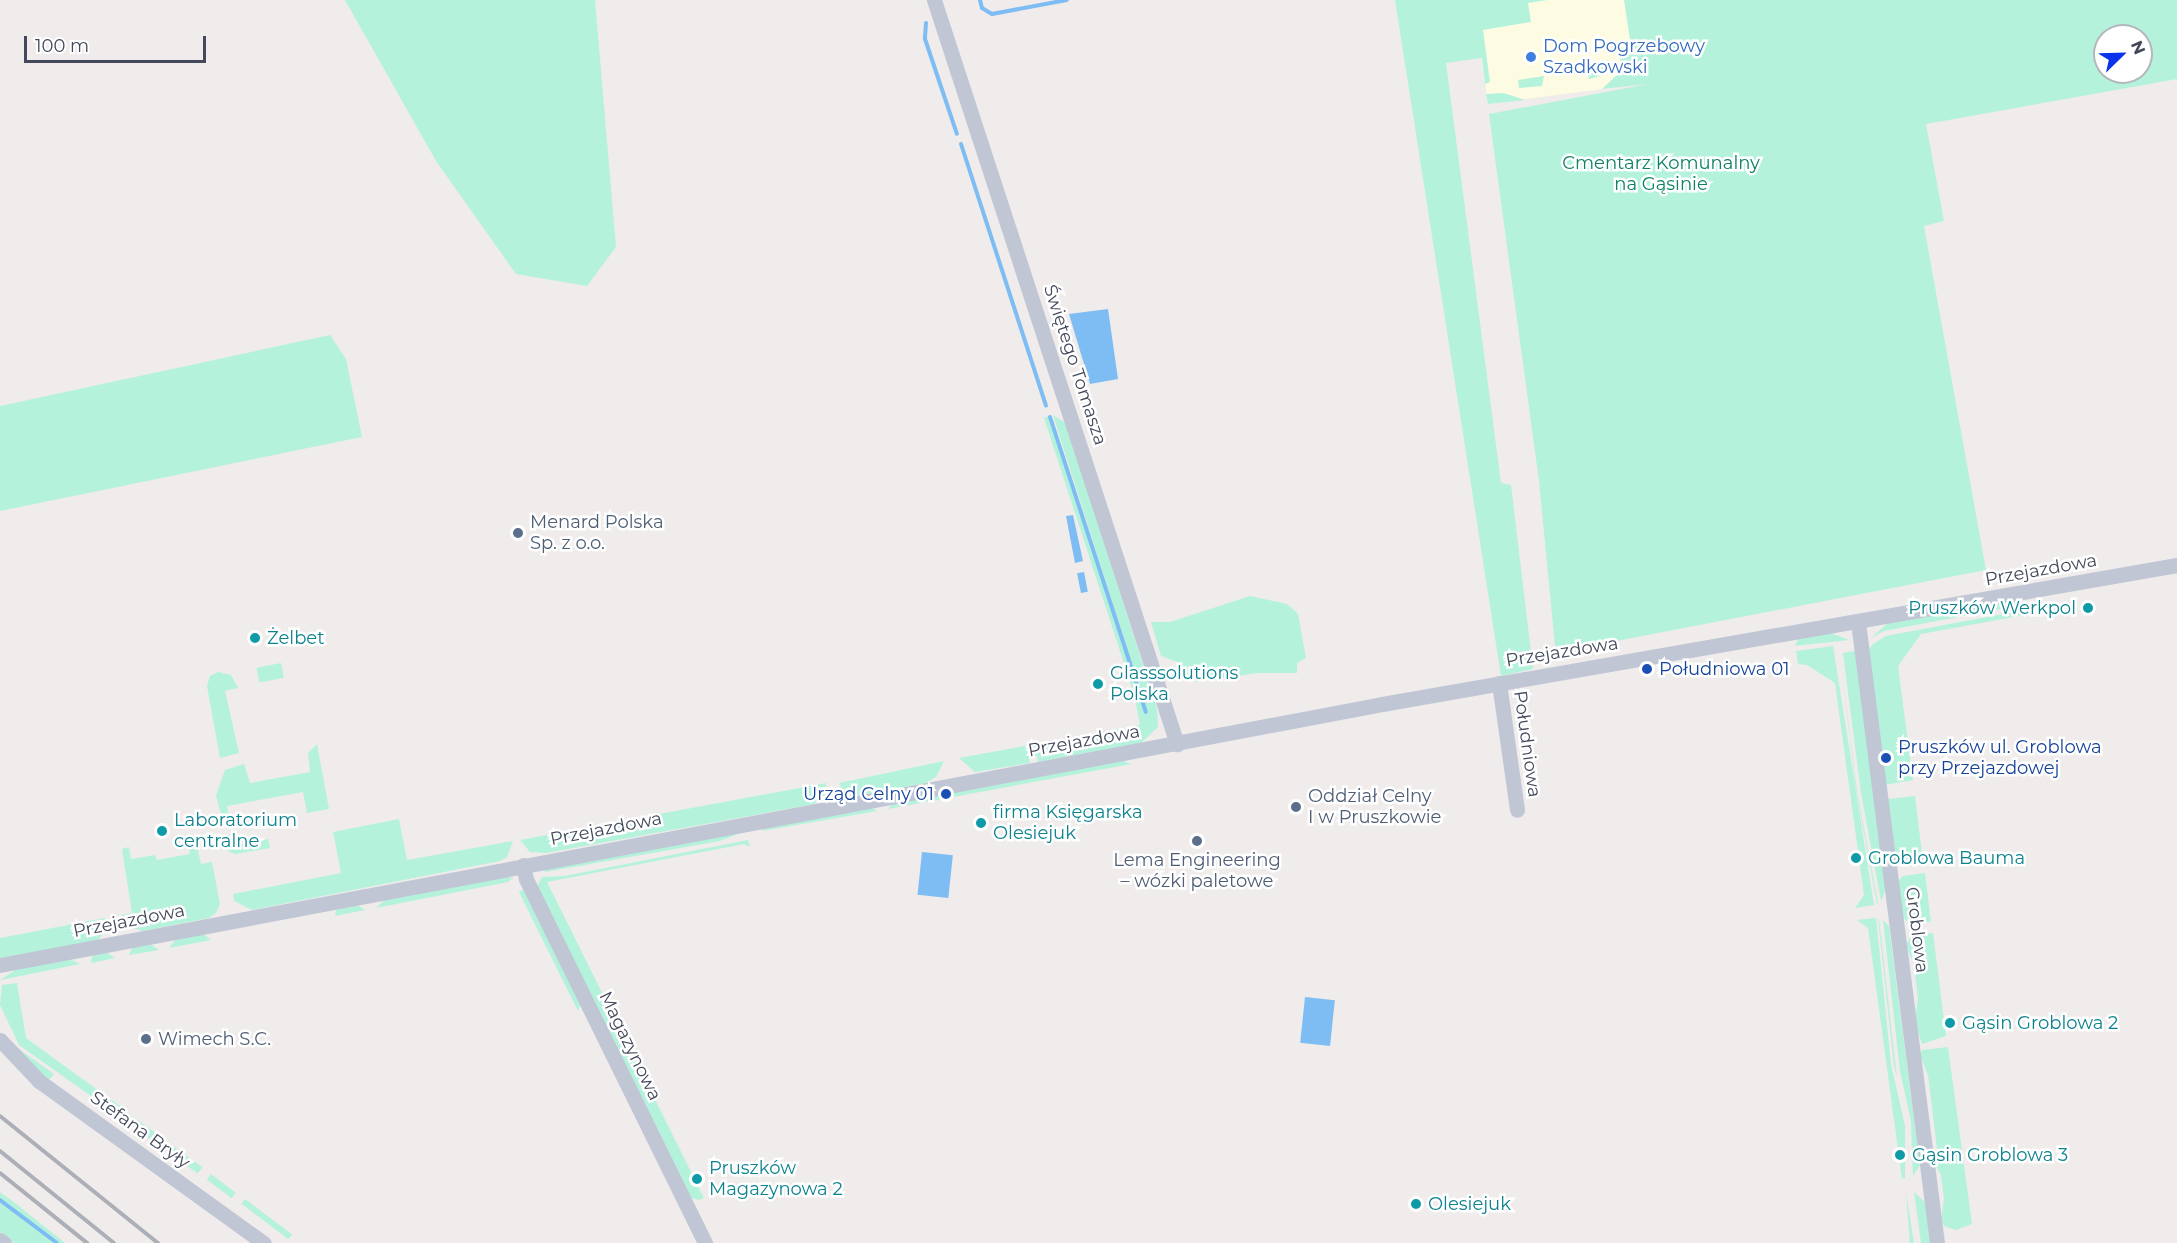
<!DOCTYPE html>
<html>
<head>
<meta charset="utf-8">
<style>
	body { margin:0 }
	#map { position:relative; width:2177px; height:1243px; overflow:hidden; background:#efeceb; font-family:Montserrat,sans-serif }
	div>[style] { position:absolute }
	.commercial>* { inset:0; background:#fdfce2 }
	.green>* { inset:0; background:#b5f2dc; transform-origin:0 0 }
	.water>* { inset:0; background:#7ebdf3; transform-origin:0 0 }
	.stream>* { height:4px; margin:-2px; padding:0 2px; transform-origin:2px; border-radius:2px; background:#7ebdf3 }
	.minor>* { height:15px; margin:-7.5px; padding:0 7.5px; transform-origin:7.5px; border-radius:7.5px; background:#c1c6d5 }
	.rail>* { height:4px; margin:-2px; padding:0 2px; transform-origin:2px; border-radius:2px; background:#adafb7 }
	.dots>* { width:16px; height:16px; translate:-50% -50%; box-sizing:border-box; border:3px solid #fff; border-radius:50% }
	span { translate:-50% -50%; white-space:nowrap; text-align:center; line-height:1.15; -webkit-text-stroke:5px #fff; paint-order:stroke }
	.shop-label { font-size:18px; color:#366cbe }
	.left { translate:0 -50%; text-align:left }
	.park-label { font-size:18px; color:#0f8165 }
	.street-label { font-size:18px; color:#43495b }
	.service-label { font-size:18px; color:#4e5e75 }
	.culture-label { font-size:18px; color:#0d838f }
	.right { translate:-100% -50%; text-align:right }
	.transit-label { font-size:18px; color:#164399 }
	.north { position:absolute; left:2093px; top:24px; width:60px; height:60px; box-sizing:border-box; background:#fff; border:2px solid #b4b6bd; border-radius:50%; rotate:67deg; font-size:16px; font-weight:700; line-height:24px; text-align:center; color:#43495b }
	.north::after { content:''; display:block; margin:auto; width:21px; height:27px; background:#0a33eb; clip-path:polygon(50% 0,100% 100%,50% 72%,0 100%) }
	.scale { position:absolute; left:24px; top:36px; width:182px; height:27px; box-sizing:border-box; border:3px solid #43495b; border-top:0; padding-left:8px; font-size:18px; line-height:21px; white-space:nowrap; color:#43495b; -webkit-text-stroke:4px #fff; paint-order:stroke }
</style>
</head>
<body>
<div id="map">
	<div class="commercial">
		<i style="clip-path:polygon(1474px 0,1630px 0,1642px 84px,1488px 104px)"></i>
	</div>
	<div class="green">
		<i style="clip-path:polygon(345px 0,595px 0,616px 247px,587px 286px,516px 274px,436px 161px)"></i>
		<i style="clip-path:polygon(1395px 0,1547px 0,1528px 3px,1531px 22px,1483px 30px,1490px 82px,1485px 84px,1482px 58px,1446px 63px,1501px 483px,1511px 485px,1533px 669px,1501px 676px)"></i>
		<i style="clip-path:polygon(evenodd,1624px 0,2177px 0,2177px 79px,1926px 124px,1944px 221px,1924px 226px,1986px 570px,1580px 648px,1555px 646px,1539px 481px,1489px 114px,1648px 84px,1602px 89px,1620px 72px,1620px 48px,1631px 46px,1624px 0,2105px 36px,2141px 36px,2141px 72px,2105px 72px,2105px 36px)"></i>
		<i style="clip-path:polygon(1609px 60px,1611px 65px,1604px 75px,1589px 79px,1587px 70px,1604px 67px,1603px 61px)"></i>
		<i style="clip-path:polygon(1544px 76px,1542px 86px,1519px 88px,1518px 80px)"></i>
		<i style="clip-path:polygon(1503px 93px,1507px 94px,1525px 100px,1488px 104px,1486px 94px)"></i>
		<i style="clip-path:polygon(330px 335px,346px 359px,362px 437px,0 511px,0 406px)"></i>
		<i style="clip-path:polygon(1053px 415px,1066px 423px,1157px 709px,1158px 727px,1141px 743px,1038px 762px,1037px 756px,1029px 758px,1030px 763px,975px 772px,959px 758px,1140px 725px,1134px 694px,1044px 418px,1049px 416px,1147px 712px)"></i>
		<i style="clip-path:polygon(1250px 596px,1287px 604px,1298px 614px,1306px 658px,1297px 663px,1297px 673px,1258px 673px,1196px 682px,1188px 678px,1180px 663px,1161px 656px,1151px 622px,1170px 622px)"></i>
		<i style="clip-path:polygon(2013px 601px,2021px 605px,1884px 631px,1871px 638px,1888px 623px)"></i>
		<i style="clip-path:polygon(2024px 610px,2025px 615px,1921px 634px,1898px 666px,1913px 780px,1885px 785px,1883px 763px,1889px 762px,1888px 751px,1881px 752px,1868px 650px,1873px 644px,1886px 636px)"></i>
		<i style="clip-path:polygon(1831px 633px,1849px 640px,1795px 646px,1798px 639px)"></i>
		<i style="clip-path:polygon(1833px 646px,1874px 905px,1855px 908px,1864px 895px,1835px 683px,1807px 665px,1798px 664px,1796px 651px)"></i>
		<i style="clip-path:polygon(1855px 651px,1886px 889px,1881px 901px,1861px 793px,1843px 653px)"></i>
		<i style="clip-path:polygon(1840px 656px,1857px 791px,1878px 903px,1877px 904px,1856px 790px)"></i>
		<i style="left:281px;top:663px;width:15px;height:25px;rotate:79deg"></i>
		<i style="clip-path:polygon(218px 672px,231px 675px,238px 688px,225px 691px,239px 753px,220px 758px,207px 686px,210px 676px)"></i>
		<i style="clip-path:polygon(317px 744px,329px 809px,307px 813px,303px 792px,227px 806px,229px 817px,222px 819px,216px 795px,225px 770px,244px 764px,250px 783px,310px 772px,308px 753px)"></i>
		<i style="clip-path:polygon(1119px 759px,1131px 764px,888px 809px,893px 803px)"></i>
		<i style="clip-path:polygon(944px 761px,936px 777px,926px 783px,859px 796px,844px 792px,839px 783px)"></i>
		<i style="clip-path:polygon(826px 783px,826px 794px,814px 804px,546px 853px,530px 852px,520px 840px)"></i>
		<i style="clip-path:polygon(1915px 796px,1923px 862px,1902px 865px,1895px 861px,1887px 799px)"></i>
		<i style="clip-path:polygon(871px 807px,877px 811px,762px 831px,766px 827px)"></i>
		<i style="clip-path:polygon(399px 819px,407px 860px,513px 841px,507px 857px,500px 861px,252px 910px,234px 901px,233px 894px,341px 873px,333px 832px)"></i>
		<i style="clip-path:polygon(743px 832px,720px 841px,545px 872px,545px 869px)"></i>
		<i style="clip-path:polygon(232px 834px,235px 845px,268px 839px,270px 848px,235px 854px,228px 851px,225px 836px)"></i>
		<i style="clip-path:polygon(195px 837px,201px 864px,212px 862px,220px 904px,216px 913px,209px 918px,143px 931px,127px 926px,121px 915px,132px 913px,122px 849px,129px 847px,131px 859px,155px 855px,157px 860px,190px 854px,187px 838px)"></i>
		<i style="clip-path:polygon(748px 840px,750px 847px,744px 844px,547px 882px,704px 1198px,699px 1200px,689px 1197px,537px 886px,542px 877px,565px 876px)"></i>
		<i style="clip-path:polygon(1925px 873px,1931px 922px,1908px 923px,1902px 916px,1898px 881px,1903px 876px)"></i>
		<i style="clip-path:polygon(505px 876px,513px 878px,508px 882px,376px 908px,388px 897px)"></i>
		<i style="clip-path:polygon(525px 889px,580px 1005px,578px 1011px,519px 892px)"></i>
		<i style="clip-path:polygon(354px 903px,365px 910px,335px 916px,337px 907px)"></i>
		<i style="clip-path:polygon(105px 918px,107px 928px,98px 940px,0 959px,0 938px)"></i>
		<i style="clip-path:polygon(1876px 918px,1891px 1064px,1905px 1126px,1905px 1178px,1902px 1179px,1868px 928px,1857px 920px)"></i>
		<i style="clip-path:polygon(1878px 918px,1879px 919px,1897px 1078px,1894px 1066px)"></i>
		<i style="clip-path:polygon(1883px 920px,1889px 926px,1920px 1165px,1913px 1176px,1911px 1121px,1900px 1071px)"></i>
		<i style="clip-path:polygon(202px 933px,211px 940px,169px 948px,177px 938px)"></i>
		<i style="clip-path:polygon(1933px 933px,1946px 1036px,1922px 1044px,1915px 1022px,1918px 998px,1914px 965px,1906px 945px,1911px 936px)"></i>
		<i style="clip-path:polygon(149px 943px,159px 950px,129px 955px,132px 948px)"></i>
		<i style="clip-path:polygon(106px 952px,115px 958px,91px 963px,92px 956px)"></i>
		<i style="clip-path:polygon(69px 959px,80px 964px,0 980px,17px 969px)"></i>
		<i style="clip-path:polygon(17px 983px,26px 1038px,124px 1109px,119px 1116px,19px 1045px,0 1005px,2px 985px)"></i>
		<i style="clip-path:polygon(16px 1047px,54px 1074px,50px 1079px,48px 1080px)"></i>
		<i style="clip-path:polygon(1948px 1047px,1972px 1224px,1956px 1230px,1944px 1226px,1941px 1219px,1944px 1199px,1941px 1175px,1934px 1163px,1937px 1149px,1928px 1075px,1920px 1055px,1922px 1050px)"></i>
		<i style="left:132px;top:1116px;width:87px;height:8px;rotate:36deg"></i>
		<i style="left:211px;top:1174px;width:31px;height:7px;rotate:37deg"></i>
		<i style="clip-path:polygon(0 1192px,15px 1203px,65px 1243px,14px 1243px,0 1232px)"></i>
		<i style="clip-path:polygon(1914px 1192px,1926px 1203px,1931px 1243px,1921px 1243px)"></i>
		<i style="clip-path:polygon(1906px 1193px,1914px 1243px,1910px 1243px)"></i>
		<i style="left:245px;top:1199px;width:59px;height:6px;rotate:37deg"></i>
	</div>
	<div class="water">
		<i style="clip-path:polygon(1108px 309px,1118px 379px,1090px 384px,1069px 314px)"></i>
		<i style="clip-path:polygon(1073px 515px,1083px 561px,1075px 563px,1066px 516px)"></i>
		<i style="left:1084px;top:572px;width:20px;height:7px;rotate:79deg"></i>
		<i style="left:922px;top:852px;width:31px;height:43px;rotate:6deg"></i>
		<i style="left:1305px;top:997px;width:30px;height:46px;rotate:6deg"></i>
	</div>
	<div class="stream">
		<i style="left:980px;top:0;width:8px;rotate:76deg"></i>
		<i style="left:982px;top:8px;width:12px;rotate:31deg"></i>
		<i style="left:992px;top:14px;width:76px;rotate:-10.6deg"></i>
		<i style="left:926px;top:23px;width:16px;rotate:94deg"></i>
		<i style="left:925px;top:39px;width:100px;rotate:71.4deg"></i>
		<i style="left:961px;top:144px;width:275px;rotate:72deg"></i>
		<i style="left:1050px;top:417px;width:310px;rotate:72deg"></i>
		<i style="left:0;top:1200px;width:71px;rotate:37deg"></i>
	</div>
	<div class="minor">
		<i style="left:934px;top:0;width:783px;rotate:71.91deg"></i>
		<i style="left:1858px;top:622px;width:626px;rotate:82.75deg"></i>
		<i style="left:1499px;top:683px;width:128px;rotate:81.9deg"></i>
		<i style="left:523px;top:865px;width:14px;rotate:78deg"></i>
		<i style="left:526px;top:879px;width:406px;rotate:63.8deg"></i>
		<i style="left:0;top:965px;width:1406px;rotate:-10.69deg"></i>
		<i style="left:1382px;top:704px;width:807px;rotate:-9.92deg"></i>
		<i style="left:0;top:1040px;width:57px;rotate:46.4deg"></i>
		<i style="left:39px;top:1081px;width:277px;rotate:35.8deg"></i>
		<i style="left:0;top:1240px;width:5px;rotate:37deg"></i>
	</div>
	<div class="rail">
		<i style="left:0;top:1116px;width:203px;rotate:38.8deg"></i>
		<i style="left:0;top:1151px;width:146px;rotate:38.9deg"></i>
		<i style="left:0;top:1173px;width:112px;rotate:38.8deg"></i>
	</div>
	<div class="dots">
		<i style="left:1531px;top:57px;background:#3f7fe0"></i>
		<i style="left:518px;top:533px;background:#5c6f8a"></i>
		<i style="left:2088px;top:608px;background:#0f9aa8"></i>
		<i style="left:255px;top:638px;background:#0f9aa8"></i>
		<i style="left:1647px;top:669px;background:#1a4fb4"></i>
		<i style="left:1098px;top:684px;background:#0f9aa8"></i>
		<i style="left:1886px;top:758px;background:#1a4fb4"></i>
		<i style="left:946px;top:794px;background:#1a4fb4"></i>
		<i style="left:1296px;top:807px;background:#5c6f8a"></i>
		<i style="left:981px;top:823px;background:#0f9aa8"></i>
		<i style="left:162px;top:831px;background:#0f9aa8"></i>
		<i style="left:1197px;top:841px;background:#5c6f8a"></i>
		<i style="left:1856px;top:858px;background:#0f9aa8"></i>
		<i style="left:1950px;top:1023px;background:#0f9aa8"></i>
		<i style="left:146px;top:1039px;background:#5c6f8a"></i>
		<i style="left:1900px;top:1155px;background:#0f9aa8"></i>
		<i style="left:697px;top:1179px;background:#0f9aa8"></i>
		<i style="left:1416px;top:1204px;background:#0f9aa8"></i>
	</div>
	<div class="shop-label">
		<span class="left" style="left:1543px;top:57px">Dom Pogrzebowy<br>Szadkowski</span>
	</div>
	<div class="park-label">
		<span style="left:1661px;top:174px">Cmentarz Komunalny<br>na Gąsinie</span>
	</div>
	<div class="street-label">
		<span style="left:1075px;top:365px;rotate:72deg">Świętego Tomasza</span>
		<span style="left:2041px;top:570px;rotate:-10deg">Przejazdowa</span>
		<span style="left:1562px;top:652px;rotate:-9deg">Przejazdowa</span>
		<span style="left:1084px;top:741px;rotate:-10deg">Przejazdowa</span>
		<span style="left:1527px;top:744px;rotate:82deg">Południowa</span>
		<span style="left:606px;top:829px;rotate:-11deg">Przejazdowa</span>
		<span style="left:129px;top:921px;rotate:-11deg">Przejazdowa</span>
		<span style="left:1917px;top:930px;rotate:83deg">Groblowa</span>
		<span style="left:630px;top:1046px;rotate:64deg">Magazynowa</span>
		<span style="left:140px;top:1130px;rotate:36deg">Stefana Bryły</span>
	</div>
	<div class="service-label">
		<span class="left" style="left:530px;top:533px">Menard Polska<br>Sp. z o.o.</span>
		<span class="left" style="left:1308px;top:807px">Oddział Celny<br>I w Pruszkowie</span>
		<span style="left:1197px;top:871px">Lema Engineering<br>– wózki paletowe</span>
		<span class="left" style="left:158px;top:1039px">Wimech S.C.</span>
	</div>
	<div class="culture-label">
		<span class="right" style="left:2076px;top:608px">Pruszków Werkpol</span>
		<span class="left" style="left:267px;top:638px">Żelbet</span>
		<span class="left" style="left:1110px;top:684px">Glasssolutions<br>Polska</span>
		<span class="left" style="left:993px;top:823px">firma Księgarska<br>Olesiejuk</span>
		<span class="left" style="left:174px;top:831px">Laboratorium<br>centralne</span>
		<span class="left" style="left:1868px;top:858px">Groblowa Bauma</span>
		<span class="left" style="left:1962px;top:1023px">Gąsin Groblowa 2</span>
		<span class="left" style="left:1912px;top:1155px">Gąsin Groblowa 3</span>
		<span class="left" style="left:709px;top:1179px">Pruszków<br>Magazynowa 2</span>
		<span class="left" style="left:1428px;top:1204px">Olesiejuk</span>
	</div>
	<div class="transit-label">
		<span class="left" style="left:1659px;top:669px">Południowa 01</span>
		<span class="left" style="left:1898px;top:758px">Pruszków ul. Groblowa<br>przy Przejazdowej</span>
		<span class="right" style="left:934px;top:794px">Urząd Celny 01</span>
	</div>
	<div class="north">N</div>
	<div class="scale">100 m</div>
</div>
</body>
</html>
